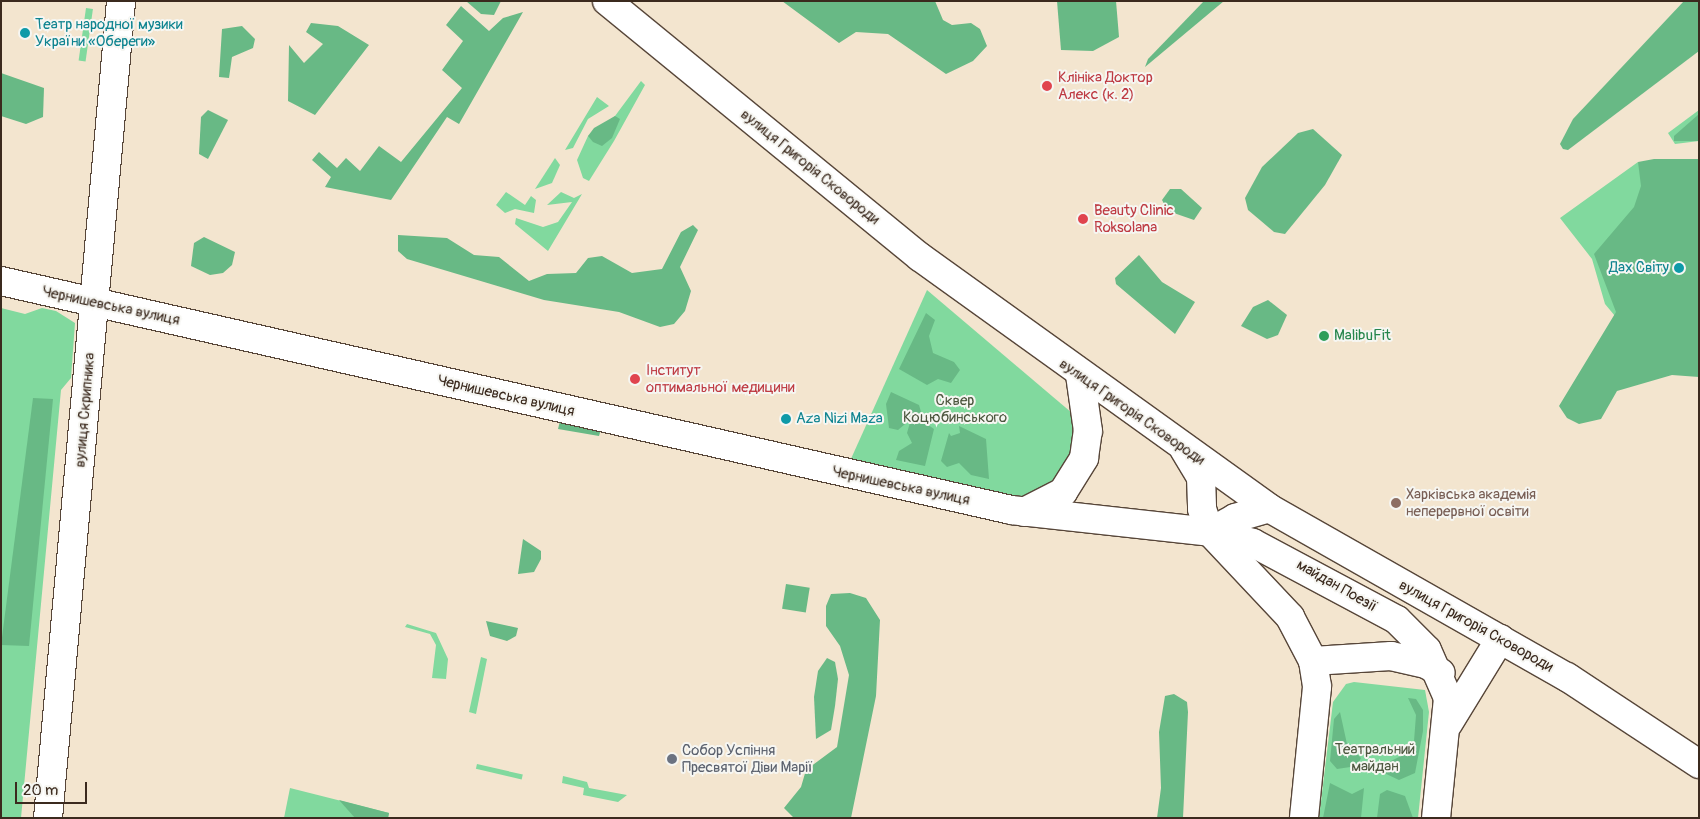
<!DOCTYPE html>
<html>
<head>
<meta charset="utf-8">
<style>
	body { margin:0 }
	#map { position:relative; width:1700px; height:819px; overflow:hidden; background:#f3e5cf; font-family:Pangolin,sans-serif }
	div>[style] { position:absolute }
	.green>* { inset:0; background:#81d99e; transform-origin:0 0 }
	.forest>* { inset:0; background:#68b985; transform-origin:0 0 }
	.roads { filter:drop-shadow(1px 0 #574639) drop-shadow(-1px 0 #574639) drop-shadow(0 1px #574639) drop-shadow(0 -1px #574639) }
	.tertiary>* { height:28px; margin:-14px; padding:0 14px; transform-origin:14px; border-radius:14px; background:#fff }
	.secondary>* { height:28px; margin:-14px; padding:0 14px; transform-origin:14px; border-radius:14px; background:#fff }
	.dots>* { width:14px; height:14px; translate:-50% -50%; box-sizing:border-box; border:2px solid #f6f6f2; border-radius:50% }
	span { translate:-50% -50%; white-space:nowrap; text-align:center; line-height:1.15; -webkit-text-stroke:4px #f6f6f2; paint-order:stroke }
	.culture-label { font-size:15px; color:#0d838f }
	.left { translate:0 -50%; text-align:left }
	.right { translate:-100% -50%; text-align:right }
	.health-label { font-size:15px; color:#be3a42 }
	.street-label { font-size:15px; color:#3b2a1e }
	.leisure-label { font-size:15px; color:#27864d }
	.park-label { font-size:15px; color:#4c563e }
	.education-label { font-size:15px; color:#785e54 }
	.worship-label { font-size:15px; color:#5b616d }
	.frame { position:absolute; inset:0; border:2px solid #3b2a1e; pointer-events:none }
	.scale { position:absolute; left:15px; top:782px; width:72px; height:22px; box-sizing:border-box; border:2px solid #3b2a1e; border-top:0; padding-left:6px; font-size:15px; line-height:18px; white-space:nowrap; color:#3b2a1e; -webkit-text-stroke:4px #f6f6f2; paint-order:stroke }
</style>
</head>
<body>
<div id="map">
	<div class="green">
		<i style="left:86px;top:8px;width:7px;height:53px;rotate:8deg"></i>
		<i style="clip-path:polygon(641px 81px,645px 85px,614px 141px,589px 181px,583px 178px,577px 160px,588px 136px,615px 116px)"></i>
		<i style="clip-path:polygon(597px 97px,609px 106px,588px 119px,573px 148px,565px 150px)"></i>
		<i style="clip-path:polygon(1699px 110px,1699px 141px,1675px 144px,1668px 133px)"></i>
		<i style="clip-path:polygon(555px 158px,560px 165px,552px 183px,535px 189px)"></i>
		<i style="clip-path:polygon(1638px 162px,1653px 183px,1615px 316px,1605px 304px,1592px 259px,1560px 218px)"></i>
		<i style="clip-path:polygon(506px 192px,525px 205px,531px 196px,536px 200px,534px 213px,515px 209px,505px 213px,496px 205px)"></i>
		<i style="clip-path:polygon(561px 192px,574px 198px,582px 194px,548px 251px,515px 224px,516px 218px,543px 227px,558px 222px,572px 202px,547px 205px)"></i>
		<i style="clip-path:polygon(927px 290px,1072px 413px,1075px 421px,1070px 472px,1026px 501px,850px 461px)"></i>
		<i style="clip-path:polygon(1px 308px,25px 314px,42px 308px,56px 311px,75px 323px,71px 378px,61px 390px,21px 818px,1px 818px)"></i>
		<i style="clip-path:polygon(407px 624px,436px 633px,448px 659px,446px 679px,432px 678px,436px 645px,430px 634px,405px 627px)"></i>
		<i style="clip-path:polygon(481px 657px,487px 659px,476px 714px,469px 712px)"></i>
		<i style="clip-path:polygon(1354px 682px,1425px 690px,1429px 712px,1418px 818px,1319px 818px,1333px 702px,1346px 684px)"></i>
		<i style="left:477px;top:764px;width:47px;height:5px;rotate:13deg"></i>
		<i style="clip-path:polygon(563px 776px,587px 782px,589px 788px,627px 795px,618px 802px,583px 795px,584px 788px,562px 783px)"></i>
		<i style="clip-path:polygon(290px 788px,389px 813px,388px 818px,284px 818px)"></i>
	</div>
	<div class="forest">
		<i style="clip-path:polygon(466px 1px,501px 1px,494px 15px,481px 14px)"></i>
		<i style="clip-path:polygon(782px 1px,935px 1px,943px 20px,952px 25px,971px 23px,980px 29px,987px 46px,973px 61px,946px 74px,888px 34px,856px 32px,839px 43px)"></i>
		<i style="clip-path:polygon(1057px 1px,1116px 1px,1119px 37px,1093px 51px,1061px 50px)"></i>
		<i style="clip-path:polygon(1204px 1px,1224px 1px,1145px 67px,1148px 59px)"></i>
		<i style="clip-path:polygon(1684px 1px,1699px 1px,1699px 51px,1568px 150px,1563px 149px,1560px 144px,1573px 119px)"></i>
		<i style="clip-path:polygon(461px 6px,489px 31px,503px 18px,523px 12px,459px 124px,447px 117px,391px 200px,325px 187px,331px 177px,312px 160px,319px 152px,337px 168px,346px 158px,360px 171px,379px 146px,401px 162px,462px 88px,442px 70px,463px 41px,446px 25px)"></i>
		<i style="clip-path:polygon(311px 23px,338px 26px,369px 45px,315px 115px,288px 101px,289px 45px,304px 63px,323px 44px,306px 32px)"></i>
		<i style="clip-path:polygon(242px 26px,255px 39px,253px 48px,232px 57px,229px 78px,219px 77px,222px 29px)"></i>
		<i style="clip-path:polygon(1px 73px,44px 88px,43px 117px,26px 124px,1px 116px)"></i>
		<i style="clip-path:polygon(208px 110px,228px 120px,208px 159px,199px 154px,201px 117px)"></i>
		<i style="clip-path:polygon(1699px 114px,1699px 141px,1674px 141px,1674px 136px)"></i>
		<i style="clip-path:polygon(615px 116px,620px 119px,612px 138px,602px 146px,593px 142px,588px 136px,594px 128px)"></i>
		<i style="clip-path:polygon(1313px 129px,1342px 155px,1325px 185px,1285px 234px,1274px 232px,1248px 210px,1245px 198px,1262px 167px,1298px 133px)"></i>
		<i style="clip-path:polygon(1654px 159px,1699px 159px,1699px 377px,1672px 375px,1617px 391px,1601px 419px,1579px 424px,1567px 418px,1559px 406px,1616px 312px,1594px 254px,1634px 207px,1641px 186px,1638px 162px)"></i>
		<i style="clip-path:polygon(1170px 189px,1181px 189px,1202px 208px,1194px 220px,1168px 211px,1162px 200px)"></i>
		<i style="clip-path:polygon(693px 225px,698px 230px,680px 267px,691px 291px,685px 311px,674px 324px,660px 327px,619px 312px,544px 300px,407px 259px,398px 251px,398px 235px,447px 238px,474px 255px,499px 257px,529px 281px,547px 274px,576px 273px,588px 258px,602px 256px,632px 273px,662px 269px,681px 232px)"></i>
		<i style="clip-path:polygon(204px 237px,235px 252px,232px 265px,223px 273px,210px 275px,191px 266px,194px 243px)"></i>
		<i style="clip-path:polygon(1139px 255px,1162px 282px,1195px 302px,1175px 334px,1116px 284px,1115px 278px)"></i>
		<i style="clip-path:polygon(1268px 300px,1287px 315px,1278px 335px,1267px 339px,1241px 326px,1253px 307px)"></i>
		<i style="clip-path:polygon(926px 313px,935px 320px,929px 336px,933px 353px,954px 362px,960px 370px,951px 383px,938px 379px,927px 385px,899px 369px)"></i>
		<i style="clip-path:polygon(891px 392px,919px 405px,924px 422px,934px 429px,925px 466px,896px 460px,899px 451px,912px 443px,907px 433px,911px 419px,898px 430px,889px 428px,886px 404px)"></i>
		<i style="clip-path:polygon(33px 398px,53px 399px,29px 646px,1px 645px)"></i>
		<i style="clip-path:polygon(560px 421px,601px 429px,599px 436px,558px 429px)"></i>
		<i style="clip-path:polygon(959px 426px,986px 439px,989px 479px,971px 475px,959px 463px,947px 467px,941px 461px,949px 433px,951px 436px,960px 433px)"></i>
		<i style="clip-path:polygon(523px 539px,541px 551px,541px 559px,534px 572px,518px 574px)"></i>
		<i style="left:786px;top:584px;width:24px;height:25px;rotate:9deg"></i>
		<i style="clip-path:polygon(850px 593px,866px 598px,880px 620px,876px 696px,851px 818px,794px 818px,784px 808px,801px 787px,806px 770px,837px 747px,849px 675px,840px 646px,826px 626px,826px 606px,831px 594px)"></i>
		<i style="clip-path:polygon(486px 621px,518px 628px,516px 636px,507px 641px,490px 636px)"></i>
		<i style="clip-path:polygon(827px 658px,835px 662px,838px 679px,835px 706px,831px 730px,816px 739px,814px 697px,818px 671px)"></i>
		<i style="clip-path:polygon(1174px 694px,1187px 702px,1188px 712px,1183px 818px,1157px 818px,1161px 788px,1159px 732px,1165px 696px)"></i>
		<i style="clip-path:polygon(1408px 698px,1416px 699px,1423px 710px,1423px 731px,1415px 773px,1399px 780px,1382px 772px,1385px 764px,1401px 756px,1414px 741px,1416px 715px)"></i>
		<i style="clip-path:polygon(1340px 712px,1347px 744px,1361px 758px,1357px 766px,1337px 769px,1330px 761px,1334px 719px)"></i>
		<i style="clip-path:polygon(1330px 783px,1352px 794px,1364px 788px,1361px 818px,1323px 818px)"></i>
		<i style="clip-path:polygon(1387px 790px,1405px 796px,1413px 818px,1377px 818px,1380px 794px)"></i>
		<i style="clip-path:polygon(339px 800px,389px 813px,388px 818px,355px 818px)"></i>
	</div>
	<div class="roads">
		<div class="tertiary">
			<i style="left:1px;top:281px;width:1036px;rotate:12.77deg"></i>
			<i style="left:1011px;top:510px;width:200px;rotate:6.3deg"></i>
			<i style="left:1210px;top:532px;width:44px;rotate:14.3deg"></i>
			<i style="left:1253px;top:543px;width:163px;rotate:28.1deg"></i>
			<i style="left:1397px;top:620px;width:42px;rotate:45deg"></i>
			<i style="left:1427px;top:650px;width:52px;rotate:66.4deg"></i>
			<i style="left:1448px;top:698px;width:121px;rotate:95.7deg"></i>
			<i style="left:1184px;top:449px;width:33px;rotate:59deg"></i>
			<i style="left:1201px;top:477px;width:32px;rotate:88deg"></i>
			<i style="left:1202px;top:509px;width:24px;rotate:71deg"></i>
			<i style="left:1210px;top:532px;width:117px;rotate:46.7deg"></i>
			<i style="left:1290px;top:617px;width:50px;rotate:62.4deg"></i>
			<i style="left:1313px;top:661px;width:26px;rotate:81deg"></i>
			<i style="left:1317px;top:687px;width:132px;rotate:95.7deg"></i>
			<i style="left:1024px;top:512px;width:44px;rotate:-27.1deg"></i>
			<i style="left:1063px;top:492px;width:40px;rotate:-58deg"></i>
			<i style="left:1084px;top:458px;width:27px;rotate:-82deg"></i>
			<i style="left:1088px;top:431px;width:57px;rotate:-98.1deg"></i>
			<i style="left:1210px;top:532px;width:29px;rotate:-29deg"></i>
			<i style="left:1235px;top:518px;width:35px;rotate:-16deg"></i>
			<i style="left:1313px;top:661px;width:78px;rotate:-3.7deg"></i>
			<i style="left:1391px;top:656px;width:36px;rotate:13deg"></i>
			<i style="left:1426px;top:664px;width:17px;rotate:31deg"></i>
			<i style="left:1448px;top:724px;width:100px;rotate:-58.5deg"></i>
			<i style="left:48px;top:818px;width:820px;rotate:-84.89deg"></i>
		</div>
		<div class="secondary">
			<i style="left:607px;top:1px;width:404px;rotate:39.3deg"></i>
			<i style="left:920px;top:257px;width:430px;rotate:35.7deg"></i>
			<i style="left:1269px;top:508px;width:343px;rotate:29.6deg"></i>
			<i style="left:1567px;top:677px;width:158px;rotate:33.4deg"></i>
		</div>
	</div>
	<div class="dots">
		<i style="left:25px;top:33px;background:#0f9aa8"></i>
		<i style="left:1047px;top:86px;background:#e0444e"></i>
		<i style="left:1083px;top:219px;background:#e0444e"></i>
		<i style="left:1679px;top:268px;background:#0f9aa8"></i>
		<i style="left:1324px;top:336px;background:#2e9e5b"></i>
		<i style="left:635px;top:379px;background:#e0444e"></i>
		<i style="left:786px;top:419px;background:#0f9aa8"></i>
		<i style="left:1396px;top:503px;background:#8d6e63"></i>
		<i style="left:672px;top:759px;background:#6b7280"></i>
	</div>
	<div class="culture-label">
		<span class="left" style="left:35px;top:33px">Театр народної музики<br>України «Обереги»</span>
		<span class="right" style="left:1669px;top:268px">Дах Світу</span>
		<span class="left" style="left:796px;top:419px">Aza Nizi Maza</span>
	</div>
	<div class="health-label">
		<span class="left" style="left:1058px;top:86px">Клініка Доктор<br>Алекс (к. 2)</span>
		<span class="left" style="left:1094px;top:219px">Beauty Clinic<br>Roksolana</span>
		<span class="left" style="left:646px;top:379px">Інститут<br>оптимальної медицини</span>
	</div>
	<div class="street-label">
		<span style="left:810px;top:167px;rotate:39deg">вулиця Григорія Сковороди</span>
		<span style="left:111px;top:306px;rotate:12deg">Чернишевська вулиця</span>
		<span style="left:506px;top:396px;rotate:13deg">Чернишевська вулиця</span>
		<span style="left:85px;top:410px;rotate:-85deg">вулиця Скрипника</span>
		<span style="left:1132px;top:412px;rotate:35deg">вулиця Григорія Сковороди</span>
		<span style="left:901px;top:486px;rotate:12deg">Чернишевська вулиця</span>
		<span style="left:1337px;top:586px;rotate:30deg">майдан Поезії</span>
		<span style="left:1476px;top:626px;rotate:29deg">вулиця Григорія Сковороди</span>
	</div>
	<div class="leisure-label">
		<span class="left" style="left:1334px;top:336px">MalibuFit</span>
	</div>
	<div class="park-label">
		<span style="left:955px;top:409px">Сквер<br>Коцюбинського</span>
		<span style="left:1375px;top:758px">Театральний<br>майдан</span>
	</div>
	<div class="education-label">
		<span class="left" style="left:1406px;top:503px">Харківська академія<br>неперервної освіти</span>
	</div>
	<div class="worship-label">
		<span class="left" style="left:682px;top:759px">Собор Успіння<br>Пресвятої Діви Марії</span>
	</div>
	<div class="frame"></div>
	<div class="scale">20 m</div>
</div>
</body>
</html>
